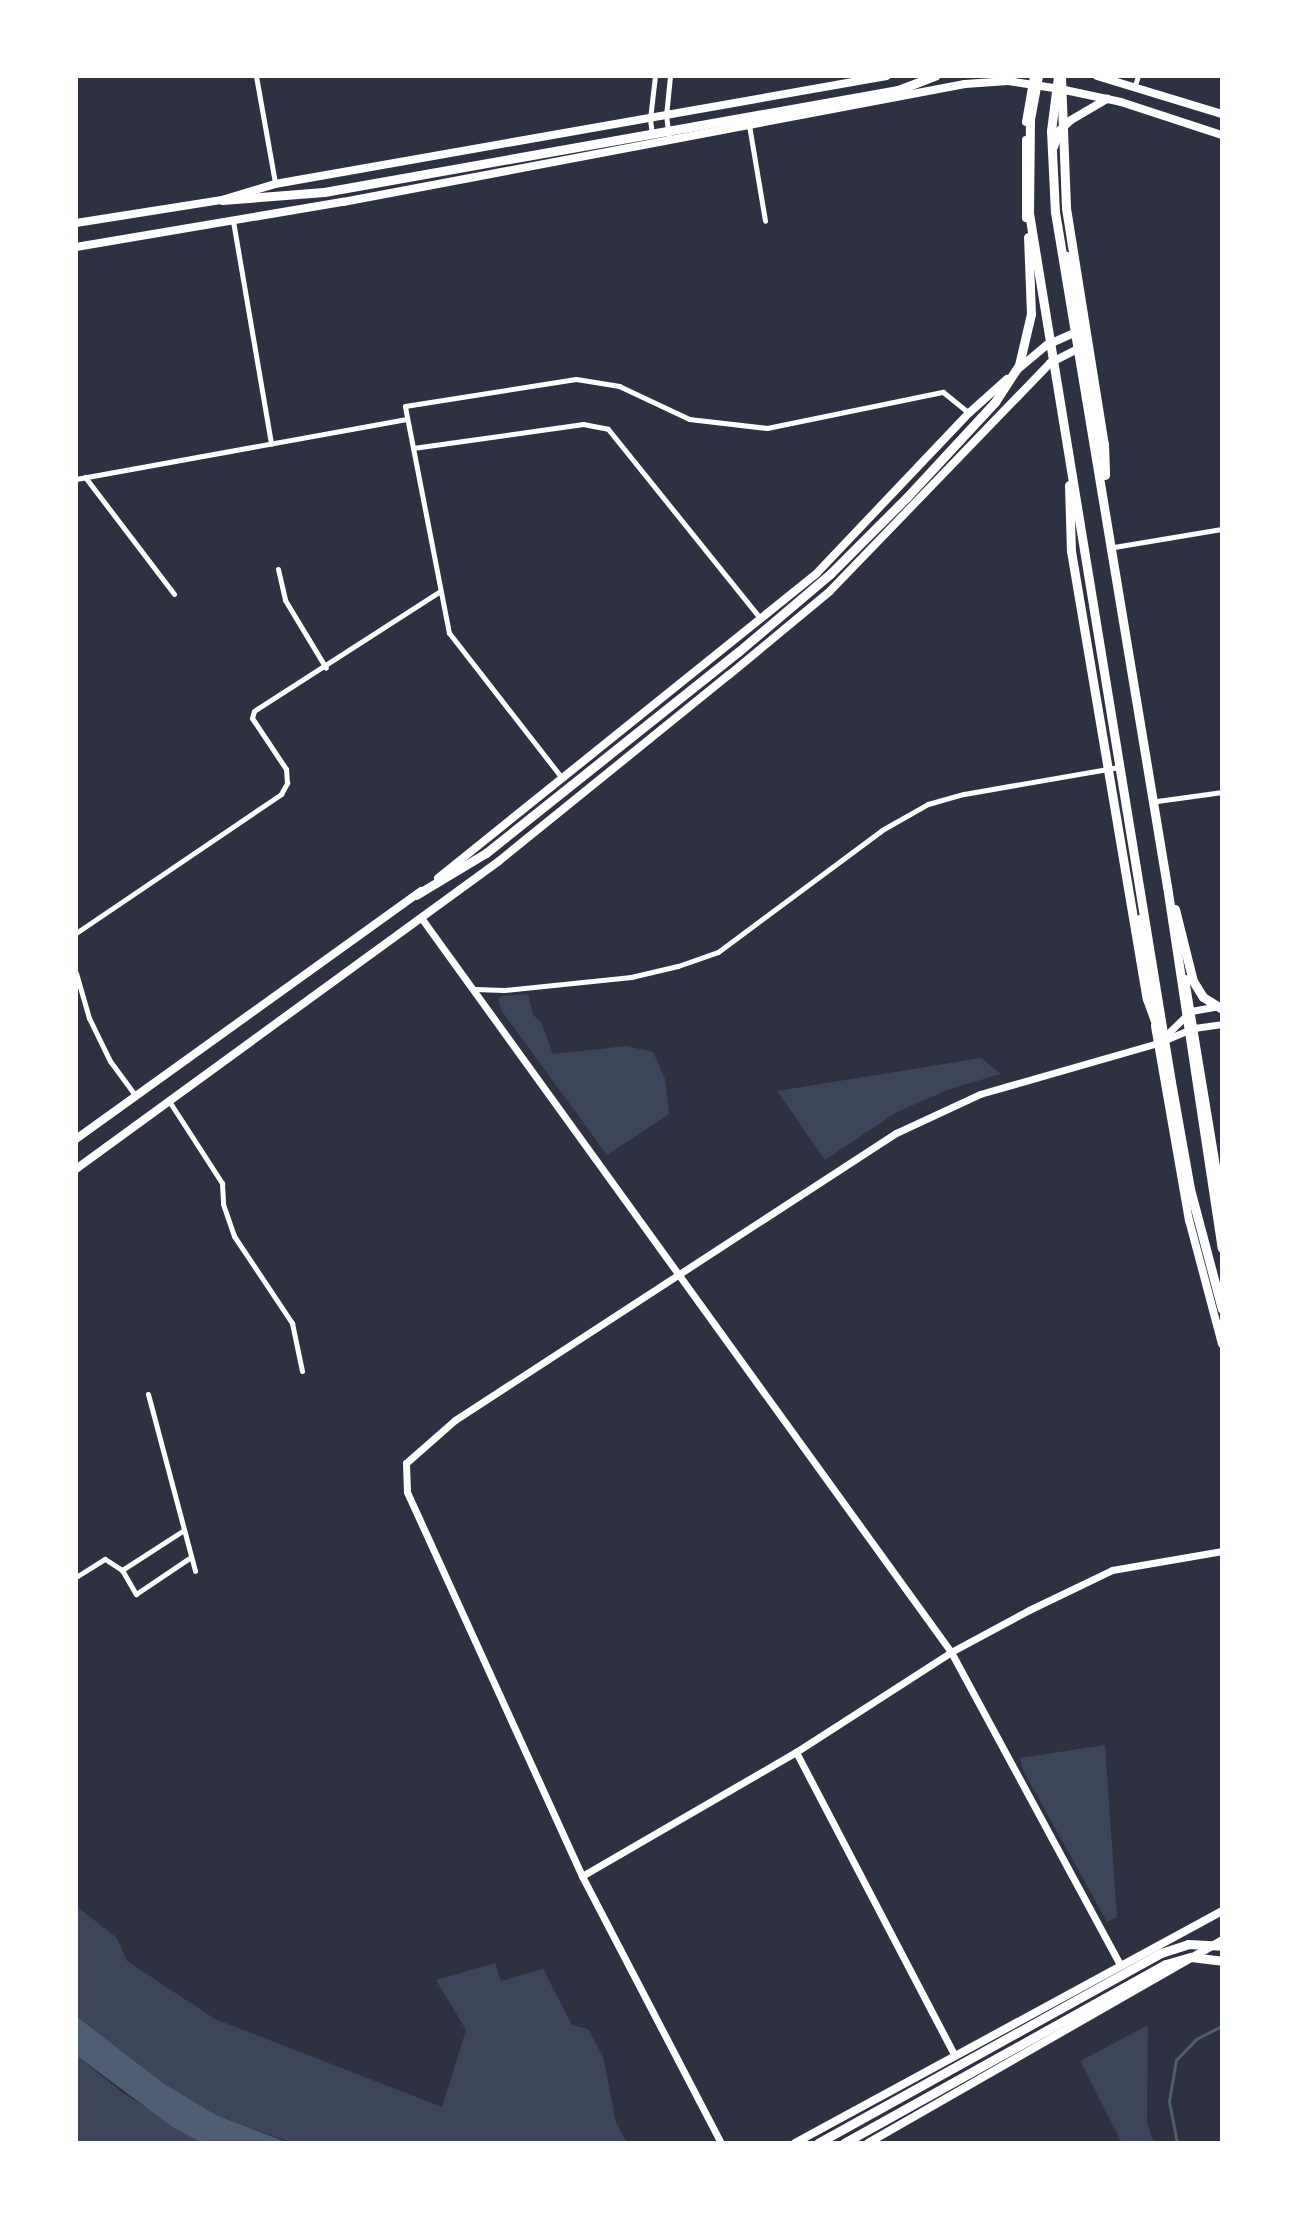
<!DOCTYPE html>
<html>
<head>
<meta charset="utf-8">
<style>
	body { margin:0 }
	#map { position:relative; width:1298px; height:2219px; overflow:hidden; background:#2d3142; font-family:Cabin,sans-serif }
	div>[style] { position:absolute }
	.green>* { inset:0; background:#3c4559 }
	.water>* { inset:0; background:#4f5d75 }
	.stream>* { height:3px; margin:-1.5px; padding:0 1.5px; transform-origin:1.5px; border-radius:1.5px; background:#4f5d75 }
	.minor>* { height:5px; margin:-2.5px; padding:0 2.5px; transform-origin:2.5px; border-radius:2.5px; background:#fff }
	.tertiary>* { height:7px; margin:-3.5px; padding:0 3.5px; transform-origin:3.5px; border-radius:3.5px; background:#fff }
	.secondary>* { height:8px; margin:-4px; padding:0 4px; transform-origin:4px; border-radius:4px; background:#fff }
	.primary>* { height:8px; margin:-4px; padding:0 4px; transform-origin:4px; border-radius:4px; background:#fff }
	.trunk>* { height:9px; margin:-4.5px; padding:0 4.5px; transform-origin:4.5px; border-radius:4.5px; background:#fff }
	span { translate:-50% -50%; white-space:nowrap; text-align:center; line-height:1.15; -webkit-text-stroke:6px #fff; paint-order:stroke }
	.frame { position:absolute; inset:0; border:78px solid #fff; pointer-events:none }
</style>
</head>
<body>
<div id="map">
	<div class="green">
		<i style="clip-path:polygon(528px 994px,533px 1015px,541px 1022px,553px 1054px,627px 1046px,653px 1052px,665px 1079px,669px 1114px,607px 1155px,501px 1010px,498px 999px,503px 996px)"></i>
		<i style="clip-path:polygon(981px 1058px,1001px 1074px,950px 1089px,897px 1112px,825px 1160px,777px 1091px)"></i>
		<i style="clip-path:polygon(1105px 1745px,1117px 1917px,1107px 1922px,1023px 1770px,1020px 1758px)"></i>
		<i style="clip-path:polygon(76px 1906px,117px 1938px,127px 1961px,215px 2019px,442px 2107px,466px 2030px,436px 1980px,495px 1963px,501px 1981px,543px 1969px,572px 2025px,588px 2029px,603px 2056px,616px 2122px,627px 2143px,293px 2143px,216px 2115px,163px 2083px,76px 2016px)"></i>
		<i style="clip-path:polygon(1148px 2025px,1147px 2123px,1154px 2143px,1122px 2143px,1080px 2061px)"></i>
		<i style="clip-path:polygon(76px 2055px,123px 2093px,202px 2143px,76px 2143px)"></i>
	</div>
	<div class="water">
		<i style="clip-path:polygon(76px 2016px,163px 2083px,216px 2115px,289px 2143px,202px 2143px,171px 2126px,76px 2055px)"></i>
	</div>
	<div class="stream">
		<i style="left:1177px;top:2143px;width:43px;rotate:-100.8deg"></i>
		<i style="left:1169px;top:2101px;width:42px;rotate:-80.3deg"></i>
		<i style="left:1176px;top:2060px;width:29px;rotate:-46deg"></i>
		<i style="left:1196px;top:2039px;width:29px;rotate:-27deg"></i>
	</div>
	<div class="minor">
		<i style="left:256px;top:76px;width:109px;rotate:79.9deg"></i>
		<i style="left:1135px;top:85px;width:9px;rotate:-72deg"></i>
		<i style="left:749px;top:125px;width:97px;rotate:80.5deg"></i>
		<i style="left:652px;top:135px;width:16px;rotate:-97deg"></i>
		<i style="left:650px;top:119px;width:43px;rotate:-83.4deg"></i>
		<i style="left:669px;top:139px;width:23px;rotate:-97deg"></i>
		<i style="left:666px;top:116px;width:40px;rotate:-84.3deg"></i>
		<i style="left:233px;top:221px;width:226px;rotate:80.3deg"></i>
		<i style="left:413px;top:448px;width:172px;rotate:-8deg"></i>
		<i style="left:583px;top:424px;width:25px;rotate:11deg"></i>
		<i style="left:608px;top:429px;width:244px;rotate:51.2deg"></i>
		<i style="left:85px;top:477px;width:147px;rotate:52.7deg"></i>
		<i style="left:76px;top:479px;width:336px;rotate:-10.3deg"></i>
		<i style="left:1114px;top:547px;width:109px;rotate:-9.5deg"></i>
		<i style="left:278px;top:569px;width:32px;rotate:77deg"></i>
		<i style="left:285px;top:600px;width:79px;rotate:58.9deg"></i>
		<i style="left:562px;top:778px;width:184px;rotate:-127.9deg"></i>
		<i style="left:449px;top:633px;width:231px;rotate:-101deg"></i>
		<i style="left:405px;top:406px;width:173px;rotate:-9deg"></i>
		<i style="left:576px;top:379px;width:44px;rotate:9.2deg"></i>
		<i style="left:619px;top:386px;width:77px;rotate:25.2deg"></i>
		<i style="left:689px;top:419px;width:79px;rotate:6.6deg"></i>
		<i style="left:767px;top:428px;width:180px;rotate:-11.6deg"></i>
		<i style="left:943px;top:392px;width:33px;rotate:39deg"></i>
		<i style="left:1157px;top:801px;width:66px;rotate:-7.9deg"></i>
		<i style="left:76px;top:933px;width:248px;rotate:-34.1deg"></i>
		<i style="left:281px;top:794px;width:13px;rotate:-61deg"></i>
		<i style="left:287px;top:783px;width:14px;rotate:-94deg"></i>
		<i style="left:286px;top:769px;width:61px;rotate:-123.7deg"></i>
		<i style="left:252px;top:718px;width:7px;rotate:-74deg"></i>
		<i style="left:254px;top:711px;width:221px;rotate:-32.8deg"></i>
		<i style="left:76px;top:973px;width:47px;rotate:73.9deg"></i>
		<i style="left:89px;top:1018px;width:48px;rotate:64deg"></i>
		<i style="left:110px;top:1061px;width:42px;rotate:53.7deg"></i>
		<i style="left:474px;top:989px;width:30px;rotate:2deg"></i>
		<i style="left:504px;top:990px;width:128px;rotate:-5.8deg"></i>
		<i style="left:631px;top:977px;width:48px;rotate:-13.2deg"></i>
		<i style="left:678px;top:966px;width:42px;rotate:-19.3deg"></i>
		<i style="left:718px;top:952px;width:204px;rotate:-36.6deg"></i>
		<i style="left:882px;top:830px;width:53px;rotate:-29.5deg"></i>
		<i style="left:928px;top:804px;width:37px;rotate:-16deg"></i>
		<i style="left:964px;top:794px;width:156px;rotate:-9.9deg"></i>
		<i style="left:169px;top:1101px;width:98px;rotate:57.1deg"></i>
		<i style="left:222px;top:1183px;width:21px;rotate:87deg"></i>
		<i style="left:223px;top:1204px;width:34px;rotate:71deg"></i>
		<i style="left:234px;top:1236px;width:105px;rotate:56.3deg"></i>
		<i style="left:292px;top:1323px;width:49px;rotate:78.2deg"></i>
		<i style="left:148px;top:1394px;width:183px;rotate:75.1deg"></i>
		<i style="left:184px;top:1530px;width:74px;rotate:147.2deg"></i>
		<i style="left:122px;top:1570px;width:28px;rotate:60deg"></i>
		<i style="left:136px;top:1594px;width:66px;rotate:-33.9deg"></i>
		<i style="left:76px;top:1577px;width:34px;rotate:-32deg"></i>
		<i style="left:105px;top:1559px;width:20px;rotate:33deg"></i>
	</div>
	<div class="tertiary">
		<i style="left:422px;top:919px;width:904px;rotate:54.18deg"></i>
		<i style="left:951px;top:1652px;width:355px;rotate:61.6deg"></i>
		<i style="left:1162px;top:1039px;width:40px;rotate:-44deg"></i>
		<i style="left:1191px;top:1011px;width:27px;rotate:-10deg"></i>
		<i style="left:796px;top:1752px;width:341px;rotate:62.4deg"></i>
		<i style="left:582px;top:1876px;width:247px;rotate:-30.1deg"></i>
		<i style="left:796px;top:1752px;width:184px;rotate:-32.8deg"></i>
		<i style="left:951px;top:1652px;width:89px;rotate:-28.3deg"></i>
		<i style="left:1029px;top:1610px;width:92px;rotate:-25.7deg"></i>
		<i style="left:1112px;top:1570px;width:112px;rotate:-9.8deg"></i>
		<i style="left:721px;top:2143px;width:301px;rotate:-117.5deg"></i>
		<i style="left:582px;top:1876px;width:422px;rotate:-114.5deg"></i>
		<i style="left:407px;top:1492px;width:29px;rotate:-92deg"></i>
		<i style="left:406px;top:1463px;width:65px;rotate:-41.3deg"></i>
		<i style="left:455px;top:1420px;width:526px;rotate:-33.06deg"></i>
		<i style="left:896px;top:1133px;width:93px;rotate:-24.9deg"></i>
		<i style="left:980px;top:1094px;width:185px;rotate:-16deg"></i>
		<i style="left:1158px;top:1043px;width:39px;rotate:-23deg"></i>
		<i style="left:1194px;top:1028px;width:28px;rotate:-8deg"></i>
	</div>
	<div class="secondary">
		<i style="left:1026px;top:122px;width:47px;rotate:-80.1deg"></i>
		<i style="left:1026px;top:140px;width:78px;rotate:90deg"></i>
		<i style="left:1067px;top:256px;width:199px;rotate:80.7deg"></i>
		<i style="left:1017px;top:370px;width:39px;rotate:-40deg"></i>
		<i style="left:1047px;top:345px;width:36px;rotate:-24deg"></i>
		<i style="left:438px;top:878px;width:486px;rotate:-38.8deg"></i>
		<i style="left:817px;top:573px;width:221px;rotate:-46.5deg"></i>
		<i style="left:969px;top:413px;width:51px;rotate:-41.8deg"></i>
		<i style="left:1140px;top:919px;width:86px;rotate:82deg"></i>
		<i style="left:1185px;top:979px;width:227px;rotate:80.6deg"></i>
		<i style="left:1155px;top:1026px;width:197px;rotate:80.1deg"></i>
		<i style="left:1189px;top:1220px;width:128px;rotate:75.1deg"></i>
		<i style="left:76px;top:1139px;width:425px;rotate:-35.7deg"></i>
		<i style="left:76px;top:1169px;width:523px;rotate:-36.06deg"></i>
		<i style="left:499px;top:861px;width:296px;rotate:-39deg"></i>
		<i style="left:729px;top:675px;width:131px;rotate:-39.7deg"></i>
		<i style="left:830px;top:591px;width:317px;rotate:-46deg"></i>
		<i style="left:1050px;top:363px;width:37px;rotate:-27deg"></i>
	</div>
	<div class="primary">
		<i style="left:1097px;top:76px;width:131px;rotate:16.9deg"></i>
		<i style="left:1054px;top:147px;width:18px;rotate:-71deg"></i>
		<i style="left:1060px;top:130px;width:15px;rotate:-42deg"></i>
		<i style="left:1071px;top:120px;width:42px;rotate:-30.3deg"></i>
		<i style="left:76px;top:223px;width:148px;rotate:-9deg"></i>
		<i style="left:222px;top:200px;width:55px;rotate:-16.8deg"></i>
		<i style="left:275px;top:184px;width:621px;rotate:-10.01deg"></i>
		<i style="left:76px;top:247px;width:271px;rotate:-9.6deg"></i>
		<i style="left:343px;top:202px;width:633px;rotate:-10.74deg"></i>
		<i style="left:965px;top:84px;width:43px;rotate:-4deg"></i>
		<i style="left:1008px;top:81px;width:53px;rotate:8.7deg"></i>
		<i style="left:1060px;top:89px;width:62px;rotate:12deg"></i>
		<i style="left:1121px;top:102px;width:106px;rotate:18.1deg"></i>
		<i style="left:795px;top:2143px;width:486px;rotate:-28.5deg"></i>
		<i style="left:868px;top:2143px;width:408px;rotate:-29.8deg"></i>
	</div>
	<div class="trunk">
		<i style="left:1038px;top:76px;width:44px;rotate:100.5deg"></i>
		<i style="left:1030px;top:119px;width:94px;rotate:90.6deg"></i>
		<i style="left:1029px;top:213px;width:881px;rotate:80.72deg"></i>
		<i style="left:1171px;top:1082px;width:109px;rotate:79.9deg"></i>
		<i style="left:1190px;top:1189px;width:124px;rotate:75.1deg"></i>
		<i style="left:1058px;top:76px;width:55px;rotate:97.3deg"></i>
		<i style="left:1051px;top:131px;width:81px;rotate:87.2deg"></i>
		<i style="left:1055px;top:212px;width:683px;rotate:80.57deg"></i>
		<i style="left:1167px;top:886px;width:366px;rotate:81.4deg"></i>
		<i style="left:1061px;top:77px;width:131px;rotate:87.8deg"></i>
		<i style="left:1066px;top:208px;width:239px;rotate:80.9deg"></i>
		<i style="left:1104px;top:444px;width:31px;rotate:88deg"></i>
		<i style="left:222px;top:200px;width:102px;rotate:-4.5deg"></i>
		<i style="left:324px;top:192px;width:583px;rotate:-10.08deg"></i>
		<i style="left:898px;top:90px;width:40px;rotate:-21deg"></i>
		<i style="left:1069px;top:485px;width:66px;rotate:88.3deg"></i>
		<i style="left:1071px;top:551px;width:454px;rotate:80.4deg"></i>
		<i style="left:1147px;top:999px;width:33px;rotate:70deg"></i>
		<i style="left:416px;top:895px;width:82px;rotate:-31deg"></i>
		<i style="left:486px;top:853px;width:322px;rotate:-38.6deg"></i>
		<i style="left:738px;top:652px;width:121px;rotate:-40.3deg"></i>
		<i style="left:830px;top:574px;width:109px;rotate:-45deg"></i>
		<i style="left:907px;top:497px;width:129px;rotate:-47.2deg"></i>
		<i style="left:995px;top:402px;width:44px;rotate:-57deg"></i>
		<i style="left:1019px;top:365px;width:52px;rotate:-76.8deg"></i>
		<i style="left:1031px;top:314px;width:77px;rotate:-92.2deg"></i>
		<i style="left:1175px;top:909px;width:74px;rotate:76deg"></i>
		<i style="left:1193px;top:981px;width:19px;rotate:58deg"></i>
		<i style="left:1203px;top:997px;width:22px;rotate:32deg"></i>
		<i style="left:818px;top:2143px;width:392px;rotate:-29deg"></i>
		<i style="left:1161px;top:1953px;width:28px;rotate:-18deg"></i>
		<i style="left:1188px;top:1944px;width:34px;rotate:3deg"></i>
		<i style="left:844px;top:2143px;width:368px;rotate:-29.1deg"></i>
		<i style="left:1166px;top:1964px;width:26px;rotate:-16deg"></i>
		<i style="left:1191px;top:1957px;width:31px;rotate:7deg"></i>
	</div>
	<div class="frame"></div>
</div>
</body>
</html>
